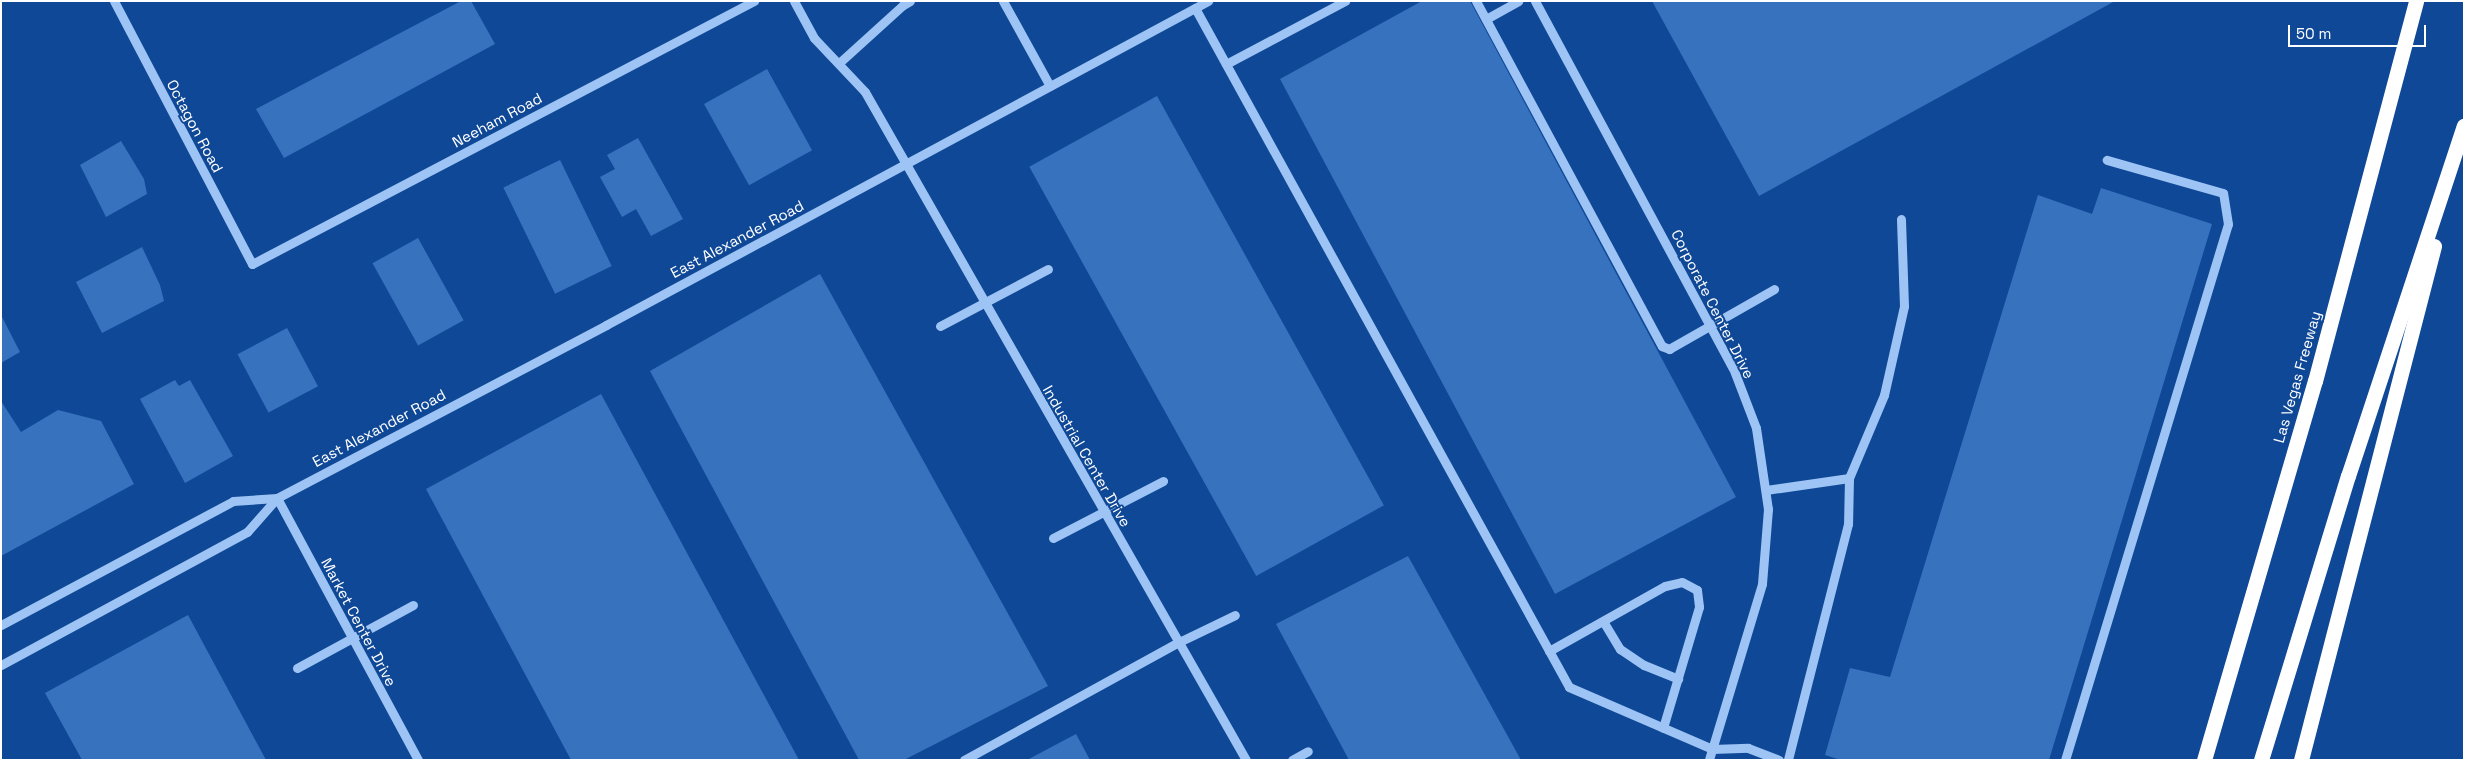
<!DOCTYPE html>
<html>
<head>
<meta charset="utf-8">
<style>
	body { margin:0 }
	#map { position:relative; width:2465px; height:761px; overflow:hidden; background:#0f4896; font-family:"Space Grotesk",sans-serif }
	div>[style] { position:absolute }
	.building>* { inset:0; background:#3772bf; transform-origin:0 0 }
	.minor>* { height:9px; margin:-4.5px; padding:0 4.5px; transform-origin:4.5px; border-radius:4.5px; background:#9dc4f4 }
	.highway>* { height:15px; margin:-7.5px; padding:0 7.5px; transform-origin:7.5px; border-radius:7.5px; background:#fff }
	span { translate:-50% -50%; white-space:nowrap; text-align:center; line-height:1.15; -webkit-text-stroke:4px #0f4896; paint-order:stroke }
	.street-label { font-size:15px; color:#fff }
	.frame { position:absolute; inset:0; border:2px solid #fff; pointer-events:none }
	.scale { position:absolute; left:2288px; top:25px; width:138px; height:22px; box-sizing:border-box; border:2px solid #fff; border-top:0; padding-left:6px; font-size:15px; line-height:18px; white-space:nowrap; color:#fff; -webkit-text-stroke:4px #0f4896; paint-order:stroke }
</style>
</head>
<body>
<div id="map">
	<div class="building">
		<i style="clip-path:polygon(461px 1px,471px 1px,495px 44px,284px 158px,256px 109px)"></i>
		<i style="clip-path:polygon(1422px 1px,1470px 1px,1736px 497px,1555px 594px,1280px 79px)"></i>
		<i style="clip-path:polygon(1652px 1px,2115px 1px,1759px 196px)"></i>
		<i style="left:767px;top:69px;width:93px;height:72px;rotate:61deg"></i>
		<i style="left:1157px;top:96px;width:468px;height:146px;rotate:61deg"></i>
		<i style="clip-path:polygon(638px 138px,683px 219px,651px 236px,636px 209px,622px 217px,600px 177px,615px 169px,607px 155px)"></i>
		<i style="clip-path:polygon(121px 141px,144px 179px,147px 194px,106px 217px,80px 165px)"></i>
		<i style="left:560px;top:160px;width:118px;height:63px;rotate:64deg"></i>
		<i style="clip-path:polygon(2101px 188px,2212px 224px,2049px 760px,1841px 760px,1825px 755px,1850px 668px,1890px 677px,2038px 195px,2092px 214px)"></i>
		<i style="left:418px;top:238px;width:94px;height:52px;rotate:61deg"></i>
		<i style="clip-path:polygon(142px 247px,160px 285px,164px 301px,102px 333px,76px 282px)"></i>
		<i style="clip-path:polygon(820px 274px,1048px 686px,904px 760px,859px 760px,650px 371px)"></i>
		<i style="clip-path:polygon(1px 315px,20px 352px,1px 363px)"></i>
		<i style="left:287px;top:328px;width:66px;height:56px;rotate:62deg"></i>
		<i style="clip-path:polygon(175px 380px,179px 386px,190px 380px,233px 456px,185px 483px,140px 399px)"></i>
		<i style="clip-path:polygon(601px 394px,799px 760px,571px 760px,426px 489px)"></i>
		<i style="clip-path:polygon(1px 401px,21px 432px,58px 410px,101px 421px,134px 484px,1px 556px)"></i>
		<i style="clip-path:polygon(1408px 556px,1521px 760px,1349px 760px,1276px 624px)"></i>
		<i style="clip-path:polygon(188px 615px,266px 760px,82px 760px,45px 693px)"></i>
		<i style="clip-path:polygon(1076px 734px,1090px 760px,1027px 760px)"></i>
	</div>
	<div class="minor">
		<i style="left:114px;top:1px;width:297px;rotate:62.3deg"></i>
		<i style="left:252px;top:264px;width:567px;rotate:-27.65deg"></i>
		<i style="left:794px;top:1px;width:42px;rotate:61.6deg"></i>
		<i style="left:814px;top:38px;width:74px;rotate:46.6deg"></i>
		<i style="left:865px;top:92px;width:769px;rotate:60.3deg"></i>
		<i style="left:1003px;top:1px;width:97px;rotate:61.1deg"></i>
		<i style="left:1476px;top:1px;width:392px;rotate:61.7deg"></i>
		<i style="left:1662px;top:346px;width:8px;rotate:23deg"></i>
		<i style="left:1669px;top:349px;width:121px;rotate:-29.7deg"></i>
		<i style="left:1535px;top:1px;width:417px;rotate:61.7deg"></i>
		<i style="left:1733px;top:368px;width:64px;rotate:69deg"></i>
		<i style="left:1756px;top:428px;width:82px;rotate:81.6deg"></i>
		<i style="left:1768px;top:509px;width:75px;rotate:94.6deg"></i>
		<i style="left:1762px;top:584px;width:184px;rotate:106.8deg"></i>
		<i style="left:1195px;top:8px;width:775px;rotate:61.15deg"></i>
		<i style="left:1569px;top:687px;width:156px;rotate:23.4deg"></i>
		<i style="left:1712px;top:749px;width:36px;rotate:-2deg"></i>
		<i style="left:1748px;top:748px;width:33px;rotate:21deg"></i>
		<i style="left:1486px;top:19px;width:37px;rotate:-29deg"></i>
		<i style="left:839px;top:63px;width:86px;rotate:-42.2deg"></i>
		<i style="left:903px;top:5px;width:8px;rotate:-30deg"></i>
		<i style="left:1226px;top:64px;width:135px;rotate:-27.9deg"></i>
		<i style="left:940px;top:326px;width:122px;rotate:-27.8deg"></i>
		<i style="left:1849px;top:478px;width:90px;rotate:-67.1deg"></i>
		<i style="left:1884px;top:395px;width:91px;rotate:-77.3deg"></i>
		<i style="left:1904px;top:306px;width:87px;rotate:-92deg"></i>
		<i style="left:1766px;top:490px;width:84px;rotate:-8.2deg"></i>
		<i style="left:1849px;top:478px;width:46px;rotate:91.2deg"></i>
		<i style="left:1848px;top:524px;width:244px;rotate:104.3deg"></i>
		<i style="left:277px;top:498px;width:298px;rotate:61.7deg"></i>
		<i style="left:1053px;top:538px;width:124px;rotate:-27.4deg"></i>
		<i style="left:1603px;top:621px;width:33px;rotate:59deg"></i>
		<i style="left:1620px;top:649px;width:29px;rotate:34deg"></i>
		<i style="left:1644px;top:665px;width:37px;rotate:22deg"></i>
		<i style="left:1px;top:625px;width:263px;rotate:-28.1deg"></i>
		<i style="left:233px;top:501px;width:44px;rotate:-3.9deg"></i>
		<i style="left:1549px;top:651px;width:133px;rotate:-29.3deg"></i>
		<i style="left:1665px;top:586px;width:17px;rotate:-13deg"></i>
		<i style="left:1682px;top:582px;width:17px;rotate:28deg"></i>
		<i style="left:1697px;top:590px;width:17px;rotate:83deg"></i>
		<i style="left:1699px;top:607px;width:126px;rotate:106.6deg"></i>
		<i style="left:1px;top:665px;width:280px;rotate:-28.4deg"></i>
		<i style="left:247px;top:532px;width:45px;rotate:-48.6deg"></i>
		<i style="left:277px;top:498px;width:372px;rotate:-27.7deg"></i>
		<i style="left:606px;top:325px;width:684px;rotate:-28.29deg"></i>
		<i style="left:297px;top:668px;width:132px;rotate:-28.5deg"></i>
		<i style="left:964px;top:760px;width:245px;rotate:-28.8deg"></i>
		<i style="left:1179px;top:642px;width:62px;rotate:-25.7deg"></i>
		<i style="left:1292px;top:760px;width:18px;rotate:-29deg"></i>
		<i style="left:2065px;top:760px;width:560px;rotate:-73.09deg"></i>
		<i style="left:2228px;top:224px;width:31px;rotate:-99deg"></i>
		<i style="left:2223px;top:193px;width:121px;rotate:-164.1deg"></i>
	</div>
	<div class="highway">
		<i style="left:2204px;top:760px;width:395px;rotate:-73.7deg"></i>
		<i style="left:2315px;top:381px;width:393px;rotate:-75.1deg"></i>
		<i style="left:2261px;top:760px;width:297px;rotate:-73deg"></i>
		<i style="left:2348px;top:476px;width:369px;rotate:-71.7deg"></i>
		<i style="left:2301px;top:760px;width:531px;rotate:-75.49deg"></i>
	</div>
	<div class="street-label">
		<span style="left:497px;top:120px;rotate:-28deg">Neeham Road</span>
		<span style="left:195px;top:126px;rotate:62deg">Octagon Road</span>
		<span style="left:737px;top:239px;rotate:-28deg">East Alexander Road</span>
		<span style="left:1713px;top:304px;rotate:63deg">Corporate Center Drive</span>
		<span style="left:2297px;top:377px;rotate:-74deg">Las Vegas Freeway</span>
		<span style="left:379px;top:428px;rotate:-28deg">East Alexander Road</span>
		<span style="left:1087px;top:456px;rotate:60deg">Industrial Center Drive</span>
		<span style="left:359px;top:622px;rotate:62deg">Market Center Drive</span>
	</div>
	<div class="frame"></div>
	<div class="scale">50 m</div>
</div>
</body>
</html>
